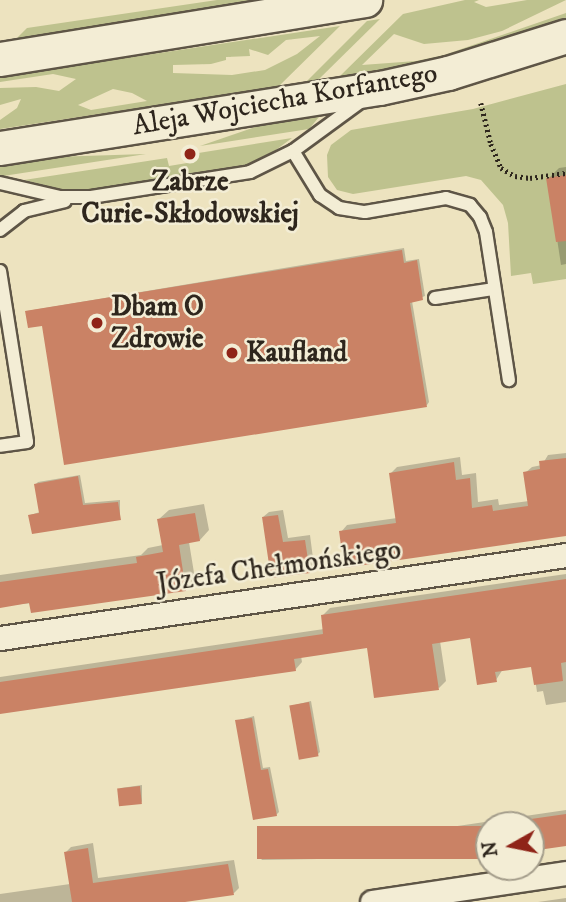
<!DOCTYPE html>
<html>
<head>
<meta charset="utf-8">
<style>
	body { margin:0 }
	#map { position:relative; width:566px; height:902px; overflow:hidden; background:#ede3bf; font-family:"IM FELL DW Pica",serif }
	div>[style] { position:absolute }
	.green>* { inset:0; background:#bec28e }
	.shadow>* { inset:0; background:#0003 }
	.building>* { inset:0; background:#ca8265; transform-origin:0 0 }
	.path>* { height:4.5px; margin-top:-2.25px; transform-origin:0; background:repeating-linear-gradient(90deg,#2e261d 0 2px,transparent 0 5.5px) }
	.roads { filter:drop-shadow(2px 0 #5e5546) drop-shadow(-2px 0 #5e5546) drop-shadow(0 2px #5e5546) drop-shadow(0 -2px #5e5546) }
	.lane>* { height:12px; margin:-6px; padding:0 6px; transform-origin:6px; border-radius:6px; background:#f3edd5 }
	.street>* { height:23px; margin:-11.5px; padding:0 11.5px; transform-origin:11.5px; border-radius:11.5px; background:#f3edd5 }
	.secondary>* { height:33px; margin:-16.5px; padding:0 16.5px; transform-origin:16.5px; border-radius:16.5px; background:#f3edd5 }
	.dots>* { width:19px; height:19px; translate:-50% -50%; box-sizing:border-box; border:4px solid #f3edd5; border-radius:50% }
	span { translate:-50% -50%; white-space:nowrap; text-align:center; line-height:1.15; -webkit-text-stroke:5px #f3edd5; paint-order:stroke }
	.street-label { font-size:28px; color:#2e261d }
	.poi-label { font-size:28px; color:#2e261d; font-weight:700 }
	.left { translate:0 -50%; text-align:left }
	.north { position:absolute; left:475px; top:811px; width:70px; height:70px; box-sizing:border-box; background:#f3edd5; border:2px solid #a49d8b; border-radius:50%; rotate:261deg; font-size:19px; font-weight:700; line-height:28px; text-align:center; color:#2e261d }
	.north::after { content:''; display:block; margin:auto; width:24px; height:32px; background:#8f2418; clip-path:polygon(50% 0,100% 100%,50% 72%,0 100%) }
</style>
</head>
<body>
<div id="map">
	<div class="green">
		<i style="clip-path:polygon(217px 0,271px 0,16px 39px,27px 28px)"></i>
		<i style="clip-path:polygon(465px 0,479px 0,474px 2px,486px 7px,527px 0,566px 0,502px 31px,468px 40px,424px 44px,394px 34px,362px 65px,416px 61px,444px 55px,566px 13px,566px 18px,437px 60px,339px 77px,403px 14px)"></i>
		<i style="clip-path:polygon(380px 19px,317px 81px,305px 83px,367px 21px)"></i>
		<i style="clip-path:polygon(evenodd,340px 26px,278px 87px,0 129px,0 120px,17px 108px,21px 99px,0 105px,0 88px,36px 87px,59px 91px,76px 79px,53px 74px,0 82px,0 77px,340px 26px,320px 36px,297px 54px,265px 70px,232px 75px,173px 73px,173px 65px,211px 64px,226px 60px,226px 57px,250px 56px,249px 49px,268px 55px,286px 40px,320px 36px,340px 26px,113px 89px,132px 93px,147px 101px,91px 110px,78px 105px,113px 89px)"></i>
		<i style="clip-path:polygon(566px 84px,566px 279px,533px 284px,531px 273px,511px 276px,508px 223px,503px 205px,481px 180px,466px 176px,353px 194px,337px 190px,328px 177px,327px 155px,331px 145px,351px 130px,473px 109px)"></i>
		<i style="clip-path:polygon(319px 117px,309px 129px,200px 146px,258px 126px)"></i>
		<i style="clip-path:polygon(292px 138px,265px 158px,250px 164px,88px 190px,64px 190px,24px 180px,167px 158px,169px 166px,187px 163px,186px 155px)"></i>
		<i style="clip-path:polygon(146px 154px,3px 176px,0 176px,0 165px,52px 157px)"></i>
	</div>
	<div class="shadow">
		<i style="clip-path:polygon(566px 167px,566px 264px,561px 265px,548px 179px,559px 168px)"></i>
		<i style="clip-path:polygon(404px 248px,406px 261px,419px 259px,425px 296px,412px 301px,429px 402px,427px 405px,43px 324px,27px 311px)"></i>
		<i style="clip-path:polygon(566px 453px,566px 534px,341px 532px,347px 525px,397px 518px,391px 473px,397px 467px,460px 457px,462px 475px,476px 473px,478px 502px,498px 499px,499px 505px,529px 501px,525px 473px,532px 467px,542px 465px,548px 455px)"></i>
		<i style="clip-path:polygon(80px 475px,85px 503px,120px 500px,120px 519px,30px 515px,40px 512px,36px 484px,38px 482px)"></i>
		<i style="clip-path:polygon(204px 504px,209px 530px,200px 540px,189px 542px,195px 579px,185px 589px,0 606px,0 575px,141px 555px,148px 548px,163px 545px,159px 519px,169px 510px)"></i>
		<i style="clip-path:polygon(283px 510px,288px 538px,310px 535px,314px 566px,309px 571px,272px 576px,263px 517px,269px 512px)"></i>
		<i style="clip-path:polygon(566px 574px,566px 702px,546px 705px,543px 691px,537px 692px,533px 665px,503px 669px,496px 680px,471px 636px,440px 641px,446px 681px,439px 688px,368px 647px,301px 656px,302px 662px,295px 670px,0 712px,0 677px,324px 629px,323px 615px,330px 608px)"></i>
		<i style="clip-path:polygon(311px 701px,320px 752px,318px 754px,291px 706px)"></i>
		<i style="clip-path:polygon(254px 716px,263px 768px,270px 767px,279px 812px,276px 815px,236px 721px)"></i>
		<i style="clip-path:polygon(142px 785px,142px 802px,119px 790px,121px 788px)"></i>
		<i style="clip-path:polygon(566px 810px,566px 844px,531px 849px,531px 825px,489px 825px,489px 856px,261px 860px,268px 854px)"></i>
		<i style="clip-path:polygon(93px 843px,98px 878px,234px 860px,239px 888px,234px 893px,175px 902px,0 902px,0 894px,70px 884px,66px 852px,71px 847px)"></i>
		<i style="clip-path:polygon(566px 898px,566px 902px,538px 902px)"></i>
	</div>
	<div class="building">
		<i style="clip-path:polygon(566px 175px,566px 241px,556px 242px,546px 178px)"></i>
		<i style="clip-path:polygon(402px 250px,404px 263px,417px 260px,423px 300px,410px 303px,427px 407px,64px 465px,42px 326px,28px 328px,25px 311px)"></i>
		<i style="clip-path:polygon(566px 458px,566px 536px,344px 568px,339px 531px,396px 523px,389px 473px,454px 462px,456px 480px,470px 478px,472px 508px,492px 505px,493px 511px,528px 506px,523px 472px,540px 469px,539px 461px)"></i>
		<i style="clip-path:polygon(78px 476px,83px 505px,118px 502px,121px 520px,32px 534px,28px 515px,39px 513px,34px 484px)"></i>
		<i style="clip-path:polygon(195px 513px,200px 541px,179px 545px,186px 591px,31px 613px,29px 603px,0 608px,0 582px,137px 563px,136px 557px,163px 552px,157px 519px)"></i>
		<i style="clip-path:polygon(278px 515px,283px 542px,305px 540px,310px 573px,271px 578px,262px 517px)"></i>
		<i style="clip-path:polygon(566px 579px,566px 662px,561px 663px,563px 681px,534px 685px,531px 667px,495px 672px,497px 682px,477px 685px,470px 638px,432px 644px,439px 690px,374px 698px,367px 648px,294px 659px,296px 671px,0 714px,0 682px,323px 634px,321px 615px)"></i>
		<i style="left:309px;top:702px;width:55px;height:20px;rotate:80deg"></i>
		<i style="clip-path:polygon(252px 718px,261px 770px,268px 769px,277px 816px,253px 820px,235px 720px)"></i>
		<i style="left:140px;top:786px;width:18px;height:23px;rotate:84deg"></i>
		<i style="clip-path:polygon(566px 814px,566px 846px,531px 851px,531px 819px)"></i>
		<i style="left:489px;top:826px;width:33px;height:232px;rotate:90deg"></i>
		<i style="clip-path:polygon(88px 848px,93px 883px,228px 864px,234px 895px,185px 902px,72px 902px,64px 852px)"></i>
	</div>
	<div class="path">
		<i style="left:481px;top:103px;width:42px;rotate:76.3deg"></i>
		<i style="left:491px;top:144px;width:26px;rotate:67deg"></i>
		<i style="left:501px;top:168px;width:16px;rotate:30deg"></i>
		<i style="left:515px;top:176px;width:15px;rotate:8deg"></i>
		<i style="left:530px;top:178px;width:36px;rotate:-8deg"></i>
	</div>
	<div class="roads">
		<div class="lane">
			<i style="left:293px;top:151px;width:52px;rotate:58.5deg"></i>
			<i style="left:320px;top:195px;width:23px;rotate:34deg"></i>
			<i style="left:339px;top:208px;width:26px;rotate:9deg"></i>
			<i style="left:365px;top:212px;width:82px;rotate:-9.8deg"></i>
			<i style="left:446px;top:198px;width:25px;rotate:16deg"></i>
			<i style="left:470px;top:205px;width:16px;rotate:50deg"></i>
			<i style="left:480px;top:217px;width:16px;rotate:68deg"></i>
			<i style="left:486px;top:232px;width:150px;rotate:81.2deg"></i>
			<i style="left:0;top:183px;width:62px;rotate:13.1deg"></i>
			<i style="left:60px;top:197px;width:31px"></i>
			<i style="left:91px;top:197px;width:161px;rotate:-8.9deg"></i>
			<i style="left:250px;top:172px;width:48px;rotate:-26deg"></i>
			<i style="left:293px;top:151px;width:87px;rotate:-36.1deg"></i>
			<i style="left:0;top:230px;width:31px;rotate:-38deg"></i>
			<i style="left:24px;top:211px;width:42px;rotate:-13.7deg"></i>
			<i style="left:0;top:271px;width:173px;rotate:81deg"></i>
			<i style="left:27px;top:442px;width:27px;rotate:172deg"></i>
			<i style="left:435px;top:298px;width:60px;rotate:-8.7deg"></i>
		</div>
		<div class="street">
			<i style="left:0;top:638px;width:572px;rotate:-8.34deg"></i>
			<i style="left:372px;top:902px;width:196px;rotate:-8.5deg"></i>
		</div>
		<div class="secondary">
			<i style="left:0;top:59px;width:370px;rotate:-9.2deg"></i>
			<i style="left:0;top:148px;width:385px;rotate:-9deg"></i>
			<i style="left:380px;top:88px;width:70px;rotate:-12.4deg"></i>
			<i style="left:448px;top:73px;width:124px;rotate:-17.4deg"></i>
		</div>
	</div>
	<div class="dots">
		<i style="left:190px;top:154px;background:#8f2418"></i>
		<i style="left:97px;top:323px;background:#8f2418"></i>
		<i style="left:232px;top:353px;background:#8f2418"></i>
	</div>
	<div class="street-label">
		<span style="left:285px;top:100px;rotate:-10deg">Aleja Wojciecha Korfantego</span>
		<span style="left:279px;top:567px;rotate:-8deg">Józefa Chełmońskiego</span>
	</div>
	<div class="poi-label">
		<span style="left:190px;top:198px">Zabrze<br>Curie-Skłodowskiej</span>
		<span class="left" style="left:111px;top:323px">Dbam O<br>Zdrowie</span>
		<span class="left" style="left:246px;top:353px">Kaufland</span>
	</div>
	<div class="north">N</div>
</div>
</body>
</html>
